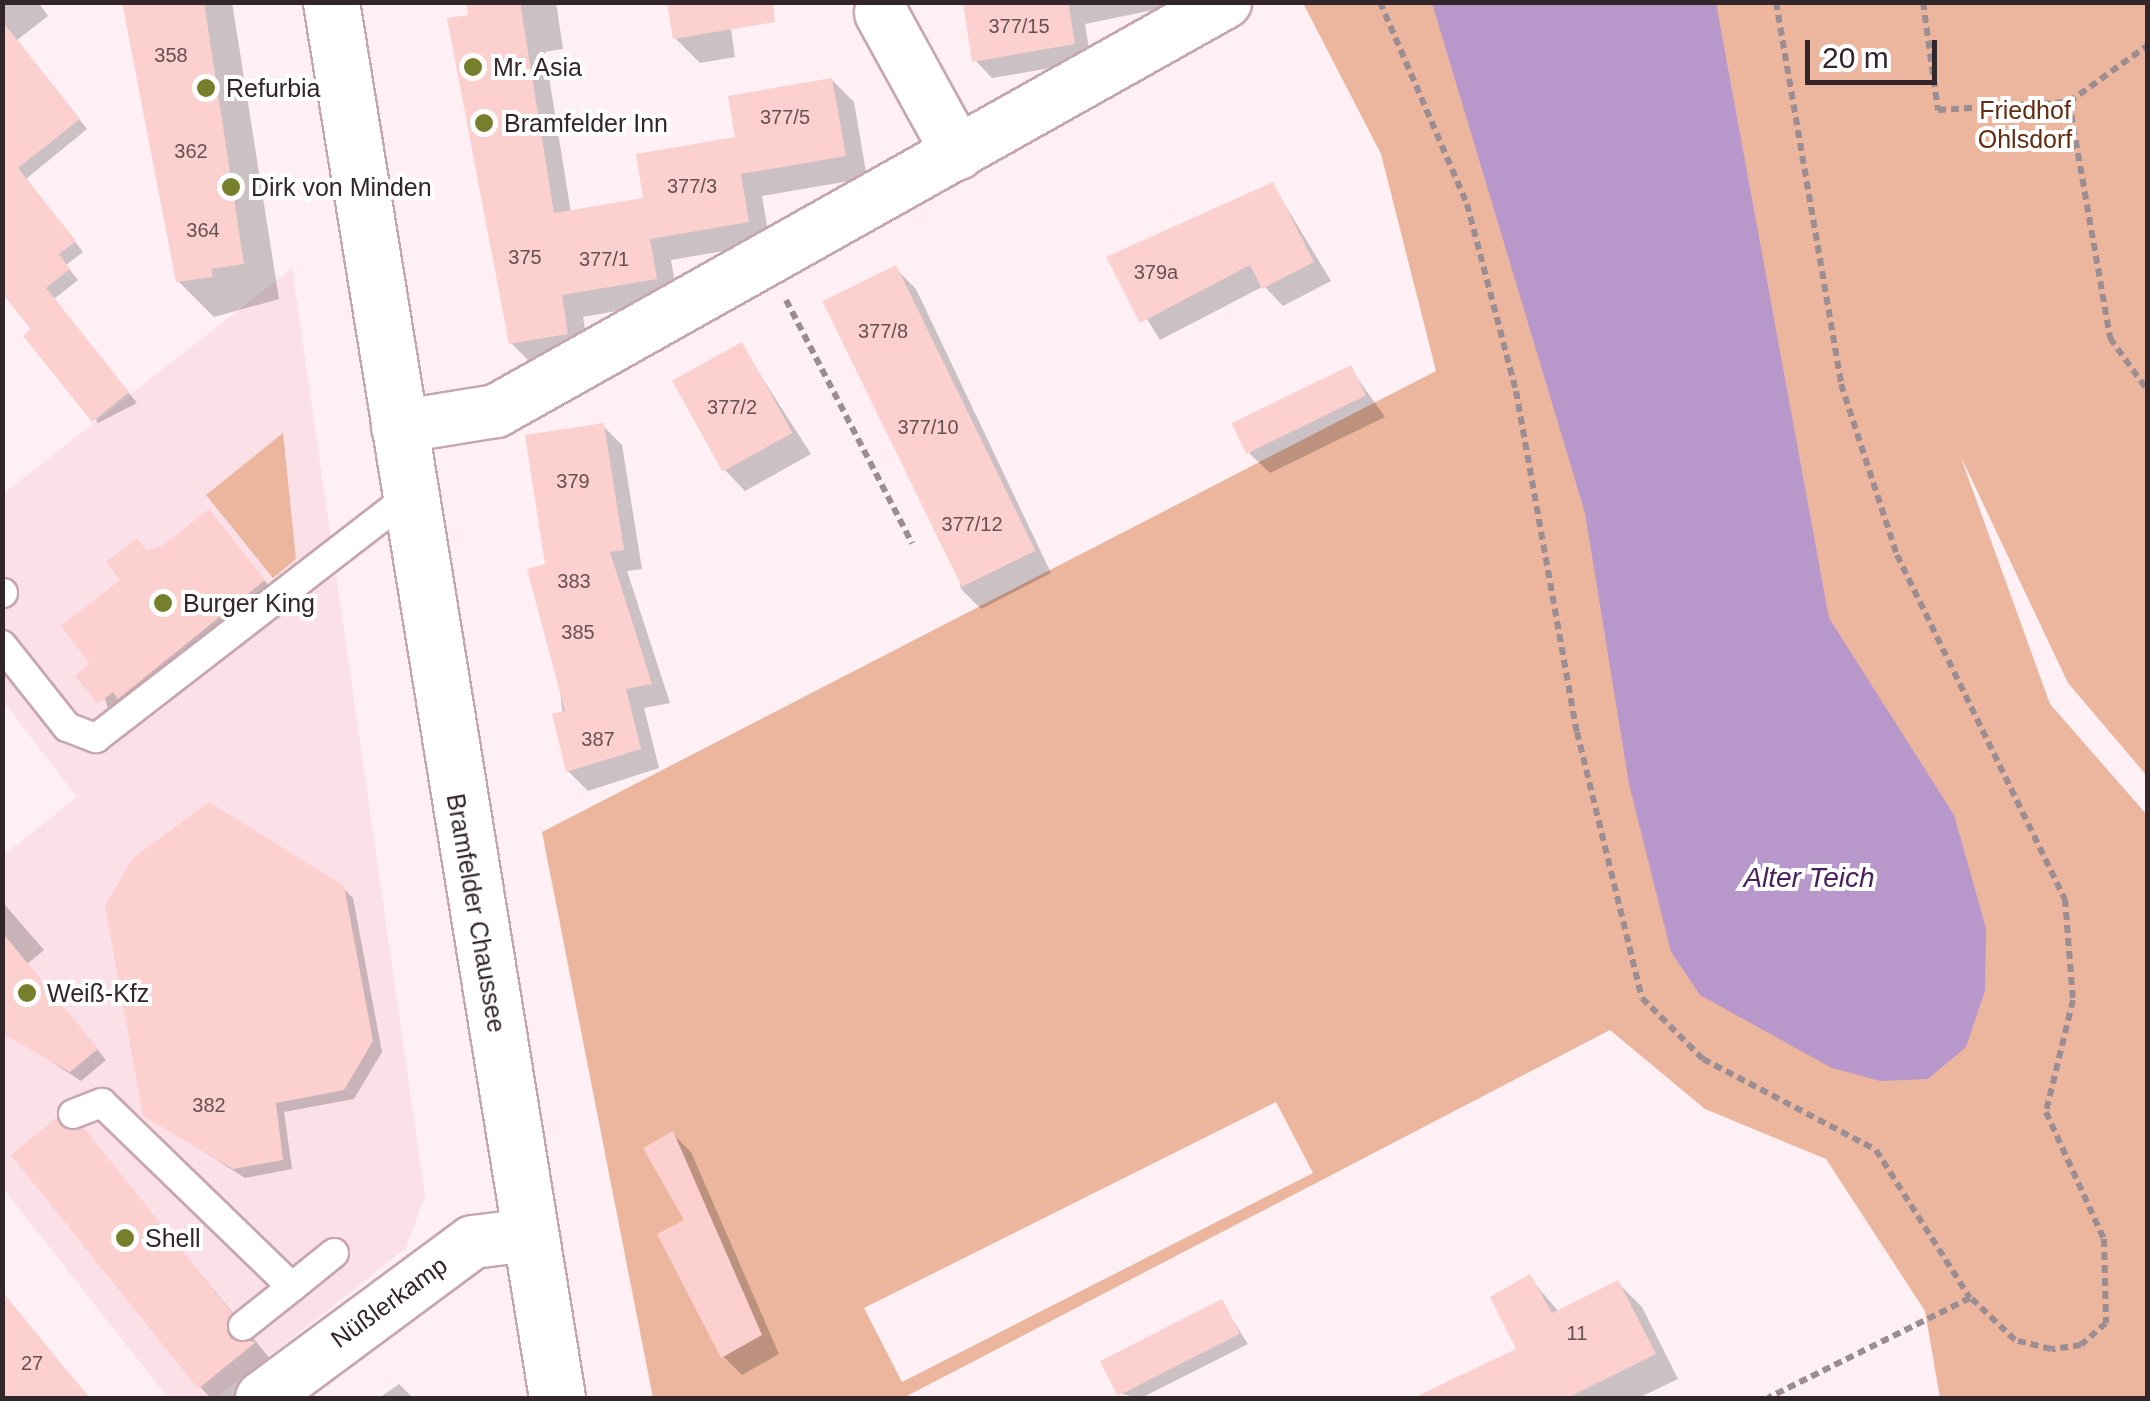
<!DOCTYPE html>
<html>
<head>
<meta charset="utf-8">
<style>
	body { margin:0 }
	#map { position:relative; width:2150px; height:1401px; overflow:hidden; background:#fef0f4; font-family:Helvetica,sans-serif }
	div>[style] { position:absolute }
	.built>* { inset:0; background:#fbe0e7 }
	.green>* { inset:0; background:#ecb69e }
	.water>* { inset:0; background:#b897cb }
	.shadow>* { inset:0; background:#0003 }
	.building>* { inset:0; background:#fcd0ce; transform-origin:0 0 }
	.path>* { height:6px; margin-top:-3px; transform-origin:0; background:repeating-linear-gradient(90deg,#9b8d91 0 8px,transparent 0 13px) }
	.roads { filter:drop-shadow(2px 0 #c8a6af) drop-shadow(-2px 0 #c8a6af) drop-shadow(0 2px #c8a6af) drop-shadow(0 -2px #c8a6af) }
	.service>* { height:28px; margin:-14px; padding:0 14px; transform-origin:14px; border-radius:14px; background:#fff }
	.minor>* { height:52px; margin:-26px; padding:0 26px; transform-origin:26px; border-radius:26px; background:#fff }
	.primary>* { height:55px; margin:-27.5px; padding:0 27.5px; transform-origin:27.5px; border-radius:27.5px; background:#fff }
	.dots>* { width:28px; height:28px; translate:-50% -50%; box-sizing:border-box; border:5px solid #fff; border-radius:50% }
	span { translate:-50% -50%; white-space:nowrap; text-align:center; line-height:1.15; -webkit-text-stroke:8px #fff; paint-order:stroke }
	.number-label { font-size:20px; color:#655053 }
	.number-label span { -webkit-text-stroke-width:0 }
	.poi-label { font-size:25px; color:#33262a }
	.left { translate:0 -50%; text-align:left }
	.park-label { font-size:25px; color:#642c0f }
	.street-label { font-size:25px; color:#33262a }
	.water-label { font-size:28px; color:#4b205f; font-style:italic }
	.frame { position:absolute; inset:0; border:5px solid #33262a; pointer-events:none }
	.scale { position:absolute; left:1805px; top:40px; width:132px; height:45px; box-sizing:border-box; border:5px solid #33262a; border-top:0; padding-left:12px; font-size:30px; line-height:35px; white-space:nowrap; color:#33262a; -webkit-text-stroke:8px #fff; paint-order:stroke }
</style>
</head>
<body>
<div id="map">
	<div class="built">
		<i style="clip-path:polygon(292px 268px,425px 1196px,406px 1248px,216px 1398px,168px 1398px,3px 1188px,3px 856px,77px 797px,3px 701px,3px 494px)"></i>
	</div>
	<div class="green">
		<i style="clip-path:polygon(evenodd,1303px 3px,2147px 3px,2147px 776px,2068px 683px,1960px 455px,2050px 704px,2147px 815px,2147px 1398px,1940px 1398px,1925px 1311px,1826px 1159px,1705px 1109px,1610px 1030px,903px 1398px,653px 1398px,542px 832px,1436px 371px,1381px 154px,1303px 3px,1276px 1102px,1313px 1173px,902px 1382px,864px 1308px,1276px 1102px)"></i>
		<i style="clip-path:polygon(283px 433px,296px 559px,273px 578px,206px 495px)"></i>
	</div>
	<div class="water">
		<i style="clip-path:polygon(1432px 3px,1716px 3px,1829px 618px,1954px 815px,1986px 928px,1985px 991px,1966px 1047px,1928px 1079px,1880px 1081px,1832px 1068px,1700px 995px,1671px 952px,1629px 784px,1585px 513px)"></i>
	</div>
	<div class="shadow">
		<i style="clip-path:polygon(2px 2px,38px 2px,48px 16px,17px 40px,87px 129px,26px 179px,83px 252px,66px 265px,78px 280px,54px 299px,137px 403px,98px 423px,2px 289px)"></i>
		<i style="clip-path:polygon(123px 2px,232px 2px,279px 299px,214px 317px,178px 281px)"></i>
		<i style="clip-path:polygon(469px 2px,556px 2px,563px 49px,545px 52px,571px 213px,646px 200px,832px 80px,854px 102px,867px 178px,762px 196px,770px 243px,671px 260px,678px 300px,583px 317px,589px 355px,533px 365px,511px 343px)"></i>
		<i style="clip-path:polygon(727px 2px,735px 57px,700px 63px,675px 38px)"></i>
		<i style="clip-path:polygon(965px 2px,1192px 2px,1085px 24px,1091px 61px,992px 78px,975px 60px)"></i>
		<i style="clip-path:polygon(1273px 185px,1331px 281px,1283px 306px,1264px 286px,1160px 340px,1109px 258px)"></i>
		<i style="clip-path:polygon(895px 268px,916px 289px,1051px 573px,981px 609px,961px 589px)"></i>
		<i style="clip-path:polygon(741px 345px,811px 454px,745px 491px,725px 470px)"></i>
		<i style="clip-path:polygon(1350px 368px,1385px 417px,1270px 473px,1249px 453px)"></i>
		<i style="clip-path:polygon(603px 426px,622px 445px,642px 569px,627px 571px,670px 703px,644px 708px,659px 768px,588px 791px,568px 771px,548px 566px)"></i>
		<i style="clip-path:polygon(218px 522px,273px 591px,109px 712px,94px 664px,123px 580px,148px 552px)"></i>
		<i style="clip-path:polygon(343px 888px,353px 898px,382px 1052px,354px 1099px,284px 1112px,292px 1169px,245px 1178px,145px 1114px)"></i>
		<i style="clip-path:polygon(5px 905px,44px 950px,27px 964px,106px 1060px,81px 1081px,2px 1029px)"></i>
		<i style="clip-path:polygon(84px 1131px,276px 1366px,235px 1398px,211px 1398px,200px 1387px,68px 1134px)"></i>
		<i style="clip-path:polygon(673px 1134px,691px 1152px,779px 1354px,742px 1375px,723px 1356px)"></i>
		<i style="clip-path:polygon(1529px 1277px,1559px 1312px,1618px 1283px,1642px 1307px,1678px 1379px,1638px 1398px,1420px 1398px,1519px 1350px)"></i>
		<i style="clip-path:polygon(1221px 1302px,1248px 1344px,1141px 1398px,1121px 1394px)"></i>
		<i style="clip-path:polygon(399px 1384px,413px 1398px,379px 1398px)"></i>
	</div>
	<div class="building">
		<i style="clip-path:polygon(122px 2px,204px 2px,244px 264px,211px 269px,213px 277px,176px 282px)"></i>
		<i style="clip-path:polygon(466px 2px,520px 2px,554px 213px,643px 198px,636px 154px,735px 137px,728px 96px,832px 78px,846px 156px,741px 174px,749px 222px,650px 239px,657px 279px,562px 295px,568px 334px,509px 344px,447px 18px,468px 15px)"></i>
		<i style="clip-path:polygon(667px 2px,773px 2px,775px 22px,673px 39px)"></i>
		<i style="clip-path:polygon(963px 2px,1068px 2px,1075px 44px,972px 62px)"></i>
		<i style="clip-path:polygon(2px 21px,80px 119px,18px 168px,76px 241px,59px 254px,70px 269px,46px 288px,129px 392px,92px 422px,23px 336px,31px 329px,2px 293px)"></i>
		<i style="clip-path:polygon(1273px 182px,1314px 262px,1262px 289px,1250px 265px,1140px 323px,1106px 257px)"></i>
		<i style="left:896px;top:265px;width:318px;height:82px;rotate:64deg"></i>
		<i style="left:742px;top:342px;width:104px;height:80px;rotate:61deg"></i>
		<i style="left:1351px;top:365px;width:34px;height:133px;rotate:64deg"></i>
		<i style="clip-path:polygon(604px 423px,624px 550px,610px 552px,652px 684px,626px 689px,641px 749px,566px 772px,552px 714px,565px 711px,527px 569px,545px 564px,525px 435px)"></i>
		<i style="clip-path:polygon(209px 509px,265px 580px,118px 699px,113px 692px,98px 704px,75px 676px,90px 664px,61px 626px,120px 580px,106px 562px,137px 538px,147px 550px,162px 546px)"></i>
		<i style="clip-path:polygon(209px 802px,344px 886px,373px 1041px,344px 1090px,276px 1103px,283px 1160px,233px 1169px,143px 1116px,105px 906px,132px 859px)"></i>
		<i style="clip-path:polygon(2px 932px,98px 1049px,70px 1072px,2px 1033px)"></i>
		<i style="clip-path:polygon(56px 1118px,69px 1131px,84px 1128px,232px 1313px,230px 1338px,256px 1342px,198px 1389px,11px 1155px)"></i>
		<i style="clip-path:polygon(673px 1131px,762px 1335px,721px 1358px,657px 1234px,684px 1220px,643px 1148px)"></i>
		<i style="clip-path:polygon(1530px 1274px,1552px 1313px,1618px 1280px,1656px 1354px,1567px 1398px,1413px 1398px,1516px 1349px,1490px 1297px)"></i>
		<i style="clip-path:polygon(2px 1291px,63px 1366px,90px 1398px,2px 1398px)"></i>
		<i style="left:1222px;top:1299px;width:39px;height:137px;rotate:63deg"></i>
	</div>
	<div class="path">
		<i style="left:1380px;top:2px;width:220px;rotate:66.7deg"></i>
		<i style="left:1467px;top:204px;width:193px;rotate:75.3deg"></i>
		<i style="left:1516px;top:391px;width:346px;rotate:79.9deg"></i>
		<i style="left:1577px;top:732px;width:274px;rotate:76.3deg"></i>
		<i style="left:1642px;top:998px;width:86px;rotate:45deg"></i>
		<i style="left:1703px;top:1059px;width:195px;rotate:27.7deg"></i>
		<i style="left:1876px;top:1150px;width:175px;rotate:57.6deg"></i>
		<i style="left:1970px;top:1298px;width:225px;rotate:153.7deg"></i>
		<i style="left:1776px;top:2px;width:387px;rotate:80.3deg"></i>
		<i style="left:1841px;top:384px;width:180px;rotate:71.9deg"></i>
		<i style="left:1897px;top:555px;width:383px;rotate:64deg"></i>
		<i style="left:2065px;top:899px;width:101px;rotate:85.5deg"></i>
		<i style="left:2073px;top:1000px;width:115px;rotate:103.6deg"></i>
		<i style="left:2046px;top:1112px;width:140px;rotate:65.5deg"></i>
		<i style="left:2104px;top:1239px;width:84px;rotate:88.6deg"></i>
		<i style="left:2106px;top:1323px;width:33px;rotate:139deg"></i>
		<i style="left:2081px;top:1345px;width:30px;rotate:172deg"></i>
		<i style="left:2051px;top:1349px;width:37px;rotate:-166deg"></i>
		<i style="left:2015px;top:1340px;width:61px;rotate:-136.3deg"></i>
		<i style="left:1923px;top:2px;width:109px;rotate:82.1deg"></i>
		<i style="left:1938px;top:110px;width:131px;rotate:-3.5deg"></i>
		<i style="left:2069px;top:102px;width:97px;rotate:-35.8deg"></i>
		<i style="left:2069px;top:102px;width:240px;rotate:80.1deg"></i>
		<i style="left:2110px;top:338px;width:65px;rotate:54.4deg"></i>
		<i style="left:786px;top:300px;width:274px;rotate:62.6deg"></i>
	</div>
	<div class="roads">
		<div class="service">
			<i style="left:2px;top:593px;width:1px"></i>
			<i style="left:2px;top:645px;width:105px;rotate:51.6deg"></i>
			<i style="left:67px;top:727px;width:31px;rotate:21deg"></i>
			<i style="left:96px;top:738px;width:397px;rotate:-37.7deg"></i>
			<i style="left:73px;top:1114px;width:31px;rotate:-21deg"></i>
			<i style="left:102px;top:1103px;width:264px;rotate:44.1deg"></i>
			<i style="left:292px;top:1287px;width:54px;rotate:-39deg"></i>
			<i style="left:243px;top:1326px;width:63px;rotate:-38.5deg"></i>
		</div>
		<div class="minor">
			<i style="left:881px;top:13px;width:160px;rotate:61.2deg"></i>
			<i style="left:398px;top:427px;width:99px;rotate:-9.3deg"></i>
			<i style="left:496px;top:411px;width:836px;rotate:-29.29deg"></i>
			<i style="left:262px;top:1398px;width:262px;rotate:-36.5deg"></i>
			<i style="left:473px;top:1242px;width:57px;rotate:-7deg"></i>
		</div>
		<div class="primary">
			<i style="left:331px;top:2px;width:1414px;rotate:80.8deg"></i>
		</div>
	</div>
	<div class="dots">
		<i style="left:473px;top:67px;background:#767f2b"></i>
		<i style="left:206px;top:88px;background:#767f2b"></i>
		<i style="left:484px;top:123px;background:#767f2b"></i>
		<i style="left:231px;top:187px;background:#767f2b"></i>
		<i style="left:163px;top:603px;background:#767f2b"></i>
		<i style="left:27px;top:993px;background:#767f2b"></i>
		<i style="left:125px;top:1238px;background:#767f2b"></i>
	</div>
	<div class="number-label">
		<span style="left:1019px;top:26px">377/15</span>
		<span style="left:171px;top:55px">358</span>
		<span style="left:785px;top:117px">377/5</span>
		<span style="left:191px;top:151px">362</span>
		<span style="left:692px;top:186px">377/3</span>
		<span style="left:203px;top:230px">364</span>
		<span style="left:525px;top:257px">375</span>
		<span style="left:604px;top:259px">377/1</span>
		<span style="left:1156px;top:272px">379a</span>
		<span style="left:883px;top:331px">377/8</span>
		<span style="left:732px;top:407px">377/2</span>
		<span style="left:928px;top:427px">377/10</span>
		<span style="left:573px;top:481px">379</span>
		<span style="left:972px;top:524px">377/12</span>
		<span style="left:574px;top:581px">383</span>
		<span style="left:578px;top:632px">385</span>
		<span style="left:598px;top:739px">387</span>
		<span style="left:209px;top:1105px">382</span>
		<span style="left:1577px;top:1333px">11</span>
		<span style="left:32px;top:1363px">27</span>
	</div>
	<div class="poi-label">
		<span class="left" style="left:493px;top:67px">Mr. Asia</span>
		<span class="left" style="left:226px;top:88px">Refurbia</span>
		<span class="left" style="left:504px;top:123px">Bramfelder Inn</span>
		<span class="left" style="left:251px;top:187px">Dirk von Minden</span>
		<span class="left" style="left:183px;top:603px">Burger King</span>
		<span class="left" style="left:47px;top:993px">Weiß-Kfz</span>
		<span class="left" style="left:145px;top:1238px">Shell</span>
	</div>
	<div class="park-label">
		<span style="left:2025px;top:125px">Friedhof<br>Ohlsdorf</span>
	</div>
	<div class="street-label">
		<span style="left:476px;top:913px;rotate:80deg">Bramfelder Chaussee</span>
		<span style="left:389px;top:1302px;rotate:-36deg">Nüßlerkamp</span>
	</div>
	<div class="water-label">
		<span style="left:1809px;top:878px">Alter Teich</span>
	</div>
	<div class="frame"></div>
	<div class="scale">20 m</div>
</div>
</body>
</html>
